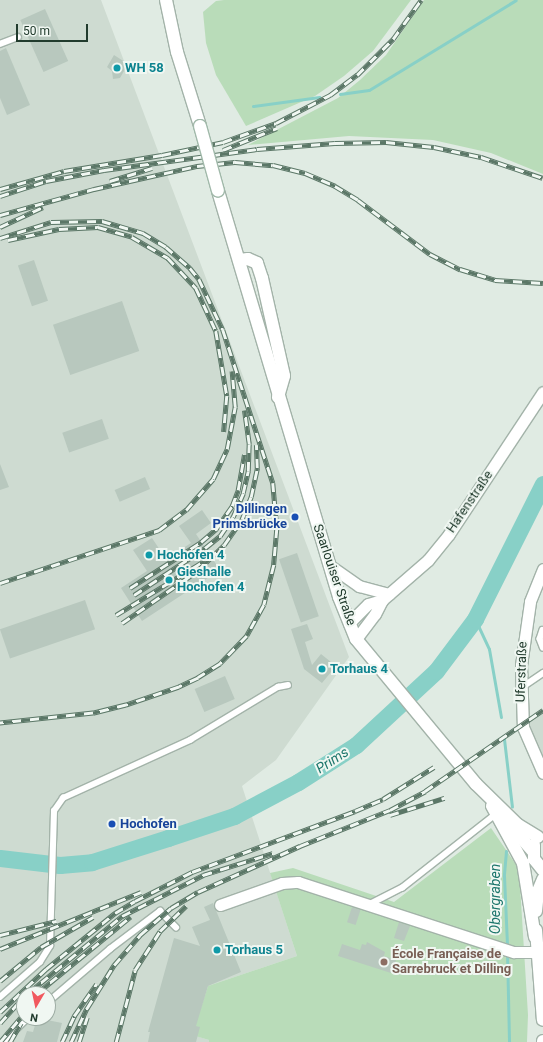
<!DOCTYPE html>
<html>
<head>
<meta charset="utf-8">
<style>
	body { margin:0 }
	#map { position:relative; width:543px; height:1042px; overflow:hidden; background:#e0ebe3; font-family:Roboto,sans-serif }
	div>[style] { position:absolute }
	.built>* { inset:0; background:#cedbd1 }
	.green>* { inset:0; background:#b9dcb9 }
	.stream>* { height:3px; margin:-1.5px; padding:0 1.5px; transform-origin:1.5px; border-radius:1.5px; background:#88d0c7 }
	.river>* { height:17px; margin:-8.5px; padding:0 8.5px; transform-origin:8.5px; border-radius:8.5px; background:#88d0c7 }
	.building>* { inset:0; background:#b8c8be; transform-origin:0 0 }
	.roads { filter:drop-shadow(1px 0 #a3b3a9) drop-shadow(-1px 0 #a3b3a9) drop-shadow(0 1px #a3b3a9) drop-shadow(0 -1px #a3b3a9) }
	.lane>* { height:5.5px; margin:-2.75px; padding:0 2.75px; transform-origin:2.75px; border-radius:2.75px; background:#fff }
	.street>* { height:11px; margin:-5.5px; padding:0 5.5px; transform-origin:5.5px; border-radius:5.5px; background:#fff }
	.secondary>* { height:12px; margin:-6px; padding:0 6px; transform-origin:6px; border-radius:6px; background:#fff }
	.rail>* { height:4.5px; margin-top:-2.25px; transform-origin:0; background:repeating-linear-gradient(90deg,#f0f7f2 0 9px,#5b7767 0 18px); box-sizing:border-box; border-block:1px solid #5b7767 }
	.bridges { filter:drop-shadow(1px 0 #a1b9aa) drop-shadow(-1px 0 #a1b9aa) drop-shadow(0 1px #a1b9aa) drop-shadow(0 -1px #a1b9aa) }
	.secondary-bridge>* { height:12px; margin:-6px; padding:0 6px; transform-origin:6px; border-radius:6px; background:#fff }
	.dots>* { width:11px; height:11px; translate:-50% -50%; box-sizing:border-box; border:2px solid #f0f7f2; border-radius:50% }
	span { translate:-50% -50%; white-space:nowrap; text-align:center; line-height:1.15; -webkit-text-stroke:4px #f0f7f2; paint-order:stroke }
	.culture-label { font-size:13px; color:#0d838f; font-weight:700 }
	.left { translate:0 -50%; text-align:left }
	.street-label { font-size:13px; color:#213b2d }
	.transit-label { font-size:13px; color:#164399; font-weight:700 }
	.right { translate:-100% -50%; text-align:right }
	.education-label { font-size:13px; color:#785e54; font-weight:700 }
	.water-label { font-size:14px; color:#1c766c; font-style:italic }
	.north { position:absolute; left:16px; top:986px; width:40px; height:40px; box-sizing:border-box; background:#f0f7f2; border:1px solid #9daca3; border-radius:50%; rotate:189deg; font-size:11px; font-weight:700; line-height:16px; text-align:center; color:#213b2d }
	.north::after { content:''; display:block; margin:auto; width:14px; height:18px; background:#f1585e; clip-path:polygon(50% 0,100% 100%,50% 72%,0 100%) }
	.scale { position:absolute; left:16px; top:24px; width:72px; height:18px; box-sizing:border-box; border:2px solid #213b2d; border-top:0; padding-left:5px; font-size:12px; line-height:14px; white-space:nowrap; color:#213b2d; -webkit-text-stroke:3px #f0f7f2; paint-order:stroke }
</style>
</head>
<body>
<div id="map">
	<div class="built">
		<i style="clip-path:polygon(evenodd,0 0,101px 0,349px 657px,276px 760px,242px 786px,297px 956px,208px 986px,193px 1035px,209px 1040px,209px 1042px,0 1042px,0 0,24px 994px,48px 994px,48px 1018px,24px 1018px,24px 994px)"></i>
		<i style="clip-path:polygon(543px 710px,543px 755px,532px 738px,526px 720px)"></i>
	</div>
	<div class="green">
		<i style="clip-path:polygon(224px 0,411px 0,373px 51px,344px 76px,315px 96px,246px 126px,216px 75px,206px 43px,203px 12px,216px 1px)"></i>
		<i style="clip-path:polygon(424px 0,543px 0,543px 174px,491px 153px,433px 140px,349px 136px,248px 145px,338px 98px,360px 80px,386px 55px)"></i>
		<i style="clip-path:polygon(491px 828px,519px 869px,528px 1015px,527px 1042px,209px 1042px,209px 1040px,192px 1035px,208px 986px,297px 956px,270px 873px,293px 868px,394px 902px)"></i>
	</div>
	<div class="stream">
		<i style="left:340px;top:94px;width:29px;rotate:-8deg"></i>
		<i style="left:369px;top:90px;width:172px;rotate:-31.5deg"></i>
		<i style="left:253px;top:106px;width:67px;rotate:-7.8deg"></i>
		<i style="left:475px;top:619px;width:33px;rotate:65deg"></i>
		<i style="left:489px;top:649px;width:69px;rotate:80deg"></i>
		<i style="left:504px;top:739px;width:68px;rotate:83.3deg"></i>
		<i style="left:506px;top:851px;width:25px;rotate:95deg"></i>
		<i style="left:504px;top:876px;width:70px;rotate:87.5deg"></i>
		<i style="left:507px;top:952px;width:90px;rotate:88.7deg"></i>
	</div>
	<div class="river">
		<i style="left:0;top:858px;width:60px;rotate:6.7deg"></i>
		<i style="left:60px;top:865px;width:32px;rotate:-5deg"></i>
		<i style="left:92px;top:862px;width:80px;rotate:-17.5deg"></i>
		<i style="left:168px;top:838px;width:70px;rotate:-18.4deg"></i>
		<i style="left:234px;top:816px;width:72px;rotate:-28deg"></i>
		<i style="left:298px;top:782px;width:69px;rotate:-32.5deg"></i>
		<i style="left:356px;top:745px;width:109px;rotate:-42.8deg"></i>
		<i style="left:436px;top:671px;width:65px;rotate:-53.1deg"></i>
		<i style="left:475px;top:619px;width:151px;rotate:-63.3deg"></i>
	</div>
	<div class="building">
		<i style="left:45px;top:9px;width:57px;height:27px;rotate:66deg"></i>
		<i style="clip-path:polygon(6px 48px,30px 105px,7px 115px,0 98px,0 51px)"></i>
		<i style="clip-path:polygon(114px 55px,128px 64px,120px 78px,113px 79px,112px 71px,107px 67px)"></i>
		<i style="left:34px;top:260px;width:43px;height:17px;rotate:71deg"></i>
		<i style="left:122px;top:301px;width:53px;height:73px;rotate:71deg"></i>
		<i style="left:102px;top:419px;width:21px;height:42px;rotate:71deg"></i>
		<i style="clip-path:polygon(0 464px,9px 487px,0 490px)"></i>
		<i style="left:145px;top:477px;width:13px;height:33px;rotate:67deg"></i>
		<i style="clip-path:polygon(202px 510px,211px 523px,196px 534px,220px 570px,142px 621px,121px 588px,147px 571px,133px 550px,152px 538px,166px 559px,191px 543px,179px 526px)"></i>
		<i style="left:297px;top:553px;width:67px;height:19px;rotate:71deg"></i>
		<i style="left:85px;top:600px;width:31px;height:90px;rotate:71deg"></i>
		<i style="clip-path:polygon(307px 624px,313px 639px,305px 642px,312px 665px,321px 654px,336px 666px,322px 683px,304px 669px,291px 629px)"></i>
		<i style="left:225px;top:676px;width:25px;height:33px;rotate:67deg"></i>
		<i style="clip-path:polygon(213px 903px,241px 972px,208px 986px,196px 1026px,200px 1027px,196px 1042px,148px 1042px,150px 1032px,148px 1032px,174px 938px,200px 946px,192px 927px,210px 920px,204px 907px)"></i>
		<i style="left:352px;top:907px;width:9px;height:16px;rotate:18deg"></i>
		<i style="clip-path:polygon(399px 922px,410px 926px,404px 941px,394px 938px)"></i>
		<i style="clip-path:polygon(367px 942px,385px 952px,384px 956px,396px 960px,391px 973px,338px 956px,342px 944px,360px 950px,362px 944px,366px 945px)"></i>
		<i style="clip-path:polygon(37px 1018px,62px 1023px,57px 1042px,23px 1042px,27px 1031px,33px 1032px)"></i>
	</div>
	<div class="roads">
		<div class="lane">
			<i style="left:0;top:44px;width:19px;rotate:-21deg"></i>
			<i style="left:543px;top:630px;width:9px;rotate:108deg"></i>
			<i style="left:540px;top:639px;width:9px;rotate:69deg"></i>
			<i style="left:521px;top:688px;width:27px;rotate:-34deg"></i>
			<i style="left:370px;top:904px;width:36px;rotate:-27deg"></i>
			<i style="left:402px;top:888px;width:120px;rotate:-38.2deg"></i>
			<i style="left:0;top:997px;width:53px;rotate:-41.2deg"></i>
			<i style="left:40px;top:962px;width:19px;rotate:-58deg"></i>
			<i style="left:50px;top:946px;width:135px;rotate:-88.3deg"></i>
			<i style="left:54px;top:811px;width:16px;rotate:-55deg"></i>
			<i style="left:63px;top:798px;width:140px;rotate:-24.5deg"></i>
			<i style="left:190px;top:740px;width:103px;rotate:-31.1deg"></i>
			<i style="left:278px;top:687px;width:10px;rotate:-11deg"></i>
			<i style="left:48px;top:1002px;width:82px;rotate:-40.5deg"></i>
			<i style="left:110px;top:949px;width:63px;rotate:-37.2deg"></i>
			<i style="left:160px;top:911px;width:23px;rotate:45deg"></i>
			<i style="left:3px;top:1042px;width:35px;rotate:-44deg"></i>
		</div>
		<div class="street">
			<i style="left:329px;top:565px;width:37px;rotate:35deg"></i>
			<i style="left:359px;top:586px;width:31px;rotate:15deg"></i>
			<i style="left:543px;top:569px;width:35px;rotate:112deg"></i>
			<i style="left:530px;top:602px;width:64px;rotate:98.1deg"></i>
			<i style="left:521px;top:665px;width:62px;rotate:88.2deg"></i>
			<i style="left:523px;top:727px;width:50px;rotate:66.5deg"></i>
			<i style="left:349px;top:623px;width:27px;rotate:-45deg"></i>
			<i style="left:368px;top:604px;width:15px;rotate:-16deg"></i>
			<i style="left:356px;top:639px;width:31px;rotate:-53deg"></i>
			<i style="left:375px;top:614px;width:16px;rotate:-63deg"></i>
			<i style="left:382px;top:600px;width:61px;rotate:-41deg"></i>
			<i style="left:428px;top:560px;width:33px;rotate:-51deg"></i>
			<i style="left:449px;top:534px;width:170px;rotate:-56.5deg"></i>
			<i style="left:220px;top:905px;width:66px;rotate:-19.5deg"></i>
			<i style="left:282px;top:883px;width:16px;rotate:-4deg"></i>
			<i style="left:298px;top:882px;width:227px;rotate:18deg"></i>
			<i style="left:514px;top:952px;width:22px"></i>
		</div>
		<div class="secondary">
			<i style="left:166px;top:0;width:53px;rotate:78.1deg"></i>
			<i style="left:177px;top:52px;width:77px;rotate:72.7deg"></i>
			<i style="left:218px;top:191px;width:424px;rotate:73.4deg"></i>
			<i style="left:339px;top:597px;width:45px;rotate:68deg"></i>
			<i style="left:356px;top:639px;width:188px;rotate:50.4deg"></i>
			<i style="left:476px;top:784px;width:59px;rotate:44.3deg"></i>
			<i style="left:518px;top:825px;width:23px;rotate:31deg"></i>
			<i style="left:239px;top:260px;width:9px;rotate:-6deg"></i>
			<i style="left:248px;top:259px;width:10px;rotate:24deg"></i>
			<i style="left:257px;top:263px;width:16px;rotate:72deg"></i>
			<i style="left:262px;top:278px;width:100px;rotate:77.3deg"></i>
			<i style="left:284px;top:376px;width:22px;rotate:106deg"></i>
			<i style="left:492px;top:806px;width:65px;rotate:61.5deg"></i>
			<i style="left:523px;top:863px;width:75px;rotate:80.8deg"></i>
			<i style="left:510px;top:825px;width:35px;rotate:49deg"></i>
			<i style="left:534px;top:845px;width:14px;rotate:90deg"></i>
			<i style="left:534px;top:859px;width:14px;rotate:51deg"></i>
			<i style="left:536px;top:911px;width:20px;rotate:-84deg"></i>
			<i style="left:538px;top:891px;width:13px;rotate:-67deg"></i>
			<i style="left:536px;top:930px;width:90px;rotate:85.6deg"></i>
			<i style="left:543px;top:1042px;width:1px;rotate:-90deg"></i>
		</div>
	</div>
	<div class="rail">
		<i style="left:223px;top:150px;width:58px;rotate:-22.2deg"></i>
		<i style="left:110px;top:181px;width:44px;rotate:-17.2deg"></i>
		<i style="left:0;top:189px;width:66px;rotate:-15.7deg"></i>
		<i style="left:64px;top:171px;width:99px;rotate:-9.3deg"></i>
		<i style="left:162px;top:155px;width:62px;rotate:-12deg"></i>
		<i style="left:223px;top:142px;width:56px;rotate:-19.7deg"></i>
		<i style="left:276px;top:123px;width:61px;rotate:-27.4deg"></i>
		<i style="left:330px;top:95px;width:34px;rotate:-37deg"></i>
		<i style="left:357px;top:75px;width:51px;rotate:-45deg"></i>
		<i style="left:393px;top:39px;width:48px;rotate:-54.3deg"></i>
		<i style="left:0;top:196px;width:48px;rotate:-18.1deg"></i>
		<i style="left:46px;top:181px;width:59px;rotate:-10.7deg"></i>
		<i style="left:104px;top:170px;width:154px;rotate:-7.8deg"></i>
		<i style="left:257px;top:149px;width:78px;rotate:-4.4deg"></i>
		<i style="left:335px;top:143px;width:51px;rotate:-1.1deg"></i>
		<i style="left:386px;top:142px;width:48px;rotate:5.9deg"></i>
		<i style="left:434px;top:147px;width:48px;rotate:12deg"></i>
		<i style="left:481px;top:157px;width:65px;rotate:18.7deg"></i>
		<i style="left:0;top:215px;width:98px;rotate:-15.5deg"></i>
		<i style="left:94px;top:189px;width:106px;rotate:-12.6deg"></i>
		<i style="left:197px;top:166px;width:38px;rotate:-6deg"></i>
		<i style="left:235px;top:162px;width:38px;rotate:5deg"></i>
		<i style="left:273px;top:165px;width:33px;rotate:14deg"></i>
		<i style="left:305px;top:173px;width:33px;rotate:23deg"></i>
		<i style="left:335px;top:186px;width:27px;rotate:31deg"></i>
		<i style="left:358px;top:200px;width:90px;rotate:36.9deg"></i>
		<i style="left:430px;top:254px;width:34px;rotate:27deg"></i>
		<i style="left:460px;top:269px;width:37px;rotate:17deg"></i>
		<i style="left:495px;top:280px;width:48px;rotate:3.6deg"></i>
		<i style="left:0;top:227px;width:47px;rotate:-24.9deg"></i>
		<i style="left:0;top:238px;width:53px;rotate:-17.4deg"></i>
		<i style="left:51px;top:222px;width:51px;rotate:-1.1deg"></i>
		<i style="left:102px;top:221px;width:43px;rotate:16.3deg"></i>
		<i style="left:143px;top:233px;width:27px;rotate:31deg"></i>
		<i style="left:166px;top:247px;width:32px;rotate:41deg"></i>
		<i style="left:190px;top:268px;width:14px;rotate:51deg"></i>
		<i style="left:199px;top:279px;width:56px;rotate:64.8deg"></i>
		<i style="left:223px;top:330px;width:161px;rotate:71.9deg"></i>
		<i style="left:273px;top:483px;width:46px;rotate:85deg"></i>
		<i style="left:277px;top:529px;width:36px;rotate:95deg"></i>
		<i style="left:274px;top:565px;width:41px;rotate:104deg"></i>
		<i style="left:264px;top:605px;width:35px;rotate:119deg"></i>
		<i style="left:247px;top:636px;width:39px;rotate:134deg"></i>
		<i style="left:220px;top:664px;width:26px;rotate:148deg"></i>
		<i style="left:198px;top:678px;width:21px;rotate:155deg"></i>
		<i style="left:179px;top:687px;width:56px;rotate:161.2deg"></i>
		<i style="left:126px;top:705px;width:34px;rotate:166deg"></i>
		<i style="left:93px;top:713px;width:94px;rotate:173.9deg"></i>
		<i style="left:8px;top:240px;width:52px;rotate:-12.2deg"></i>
		<i style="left:59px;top:229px;width:39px;rotate:-3deg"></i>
		<i style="left:98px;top:227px;width:35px;rotate:16deg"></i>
		<i style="left:132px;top:237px;width:42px;rotate:30.3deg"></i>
		<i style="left:168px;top:258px;width:41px;rotate:47deg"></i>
		<i style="left:196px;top:288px;width:47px;rotate:65.1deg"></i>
		<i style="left:216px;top:331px;width:66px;rotate:80.4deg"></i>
		<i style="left:227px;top:396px;width:36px;rotate:95deg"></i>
		<i style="left:0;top:583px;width:168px;rotate:-18.4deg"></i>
		<i style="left:159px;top:530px;width:34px;rotate:-37deg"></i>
		<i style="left:186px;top:510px;width:41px;rotate:-48.9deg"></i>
		<i style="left:213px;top:479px;width:33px;rotate:-65deg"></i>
		<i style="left:227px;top:449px;width:43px;rotate:-79.2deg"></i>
		<i style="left:235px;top:407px;width:36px;rotate:-95deg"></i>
		<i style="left:130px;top:588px;width:85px;rotate:-32.9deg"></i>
		<i style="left:201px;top:542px;width:20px;rotate:-41deg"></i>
		<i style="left:216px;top:529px;width:28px;rotate:-55deg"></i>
		<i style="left:232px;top:506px;width:17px;rotate:-69deg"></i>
		<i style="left:238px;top:490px;width:36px;rotate:-80deg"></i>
		<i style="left:134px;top:595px;width:85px;rotate:-33.5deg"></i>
		<i style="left:205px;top:548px;width:19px;rotate:-39deg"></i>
		<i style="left:220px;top:536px;width:23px;rotate:-56deg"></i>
		<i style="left:233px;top:517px;width:26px;rotate:-67deg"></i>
		<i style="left:243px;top:493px;width:23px;rotate:-77deg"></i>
		<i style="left:248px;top:471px;width:27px;rotate:-88deg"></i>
		<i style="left:249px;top:444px;width:34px;rotate:-98deg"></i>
		<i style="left:116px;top:615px;width:103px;rotate:-31.5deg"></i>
		<i style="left:122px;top:623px;width:91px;rotate:-34.7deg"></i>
		<i style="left:197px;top:571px;width:37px;rotate:-44deg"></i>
		<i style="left:224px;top:545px;width:32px;rotate:-55deg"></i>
		<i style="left:242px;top:519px;width:24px;rotate:-68deg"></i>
		<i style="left:251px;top:497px;width:30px;rotate:-78deg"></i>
		<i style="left:257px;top:468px;width:23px;rotate:-92deg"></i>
		<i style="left:390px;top:815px;width:57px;rotate:-17.5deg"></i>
		<i style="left:0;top:935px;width:58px;rotate:-14deg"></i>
		<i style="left:0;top:949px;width:152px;rotate:-22deg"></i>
		<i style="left:0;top:981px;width:53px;rotate:-39.7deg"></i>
		<i style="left:41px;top:947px;width:60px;rotate:-30deg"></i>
		<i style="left:27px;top:994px;width:123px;rotate:-39.4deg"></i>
		<i style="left:122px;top:916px;width:91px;rotate:-26.8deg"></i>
		<i style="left:203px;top:875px;width:73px;rotate:-17.4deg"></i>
		<i style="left:36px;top:994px;width:122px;rotate:-39.3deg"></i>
		<i style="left:0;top:1012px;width:63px;rotate:-43.1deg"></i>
		<i style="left:46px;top:969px;width:89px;rotate:-39.1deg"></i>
		<i style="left:115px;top:913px;width:23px;rotate:-31deg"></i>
		<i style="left:135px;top:901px;width:64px;rotate:-27deg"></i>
		<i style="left:192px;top:872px;width:174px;rotate:-20.5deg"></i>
		<i style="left:355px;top:811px;width:30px;rotate:-23deg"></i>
		<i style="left:383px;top:799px;width:60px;rotate:-32.1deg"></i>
		<i style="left:0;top:1023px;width:36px;rotate:-48deg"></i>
		<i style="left:0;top:1042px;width:38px;rotate:-50deg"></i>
		<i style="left:10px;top:1042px;width:22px;rotate:-60deg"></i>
		<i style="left:62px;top:1042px;width:29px;rotate:-65deg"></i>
		<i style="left:74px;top:1016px;width:39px;rotate:-55deg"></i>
		<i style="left:71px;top:1042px;width:38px;rotate:-65deg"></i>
		<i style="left:87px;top:1008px;width:51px;rotate:-57.9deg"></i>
		<i style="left:114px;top:965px;width:40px;rotate:-49deg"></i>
		<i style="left:140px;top:935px;width:41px;rotate:-41.1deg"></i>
		<i style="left:171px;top:908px;width:31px;rotate:-31deg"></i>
		<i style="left:198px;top:892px;width:112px;rotate:-24.3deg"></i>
		<i style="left:300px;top:846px;width:97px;rotate:-21.8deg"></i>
		<i style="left:390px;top:810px;width:40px;rotate:-28deg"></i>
		<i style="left:425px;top:791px;width:143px;rotate:-34.5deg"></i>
		<i style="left:79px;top:1042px;width:26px;rotate:-72deg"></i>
		<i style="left:116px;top:1042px;width:74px;rotate:-75.2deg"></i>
		<i style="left:135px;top:970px;width:46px;rotate:-57.3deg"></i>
		<i style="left:160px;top:931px;width:36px;rotate:-44deg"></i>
	</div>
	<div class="bridges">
		<div class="secondary-bridge">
			<i style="left:200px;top:126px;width:67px;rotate:74.5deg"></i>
		</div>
	</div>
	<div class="dots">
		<i style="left:117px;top:68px;background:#0f9aa8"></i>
		<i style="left:295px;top:517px;background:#1a4fb4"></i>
		<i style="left:149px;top:555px;background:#0f9aa8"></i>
		<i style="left:169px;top:580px;background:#0f9aa8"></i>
		<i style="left:322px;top:669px;background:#0f9aa8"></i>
		<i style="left:112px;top:824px;background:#1a4fb4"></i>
		<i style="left:217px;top:950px;background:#0f9aa8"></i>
		<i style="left:384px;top:962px;background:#8d6e63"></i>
	</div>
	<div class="culture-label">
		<span class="left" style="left:125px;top:68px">WH 58</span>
		<span class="left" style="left:157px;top:555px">Hochofen 4</span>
		<span class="left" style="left:177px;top:580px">Gieshalle<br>Hochofen 4</span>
		<span class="left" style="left:330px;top:669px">Torhaus 4</span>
		<span class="left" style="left:225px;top:950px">Torhaus 5</span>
	</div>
	<div class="street-label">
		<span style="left:470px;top:502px;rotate:-56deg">Hafenstraße</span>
		<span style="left:334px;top:575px;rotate:71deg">Saarlouiser Straße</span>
		<span style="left:522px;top:672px;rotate:-88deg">Uferstraße</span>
	</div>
	<div class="transit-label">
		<span class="right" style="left:287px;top:517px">Dillingen<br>Primsbrücke</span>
		<span class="left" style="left:120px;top:824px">Hochofen</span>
	</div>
	<div class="education-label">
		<span class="left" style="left:392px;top:962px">École Française de<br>Sarrebruck et Dilling</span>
	</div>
	<div class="water-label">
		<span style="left:332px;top:760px;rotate:-33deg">Prims</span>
		<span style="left:495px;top:899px;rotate:-90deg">Obergraben</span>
	</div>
	<div class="north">N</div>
	<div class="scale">50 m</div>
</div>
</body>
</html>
